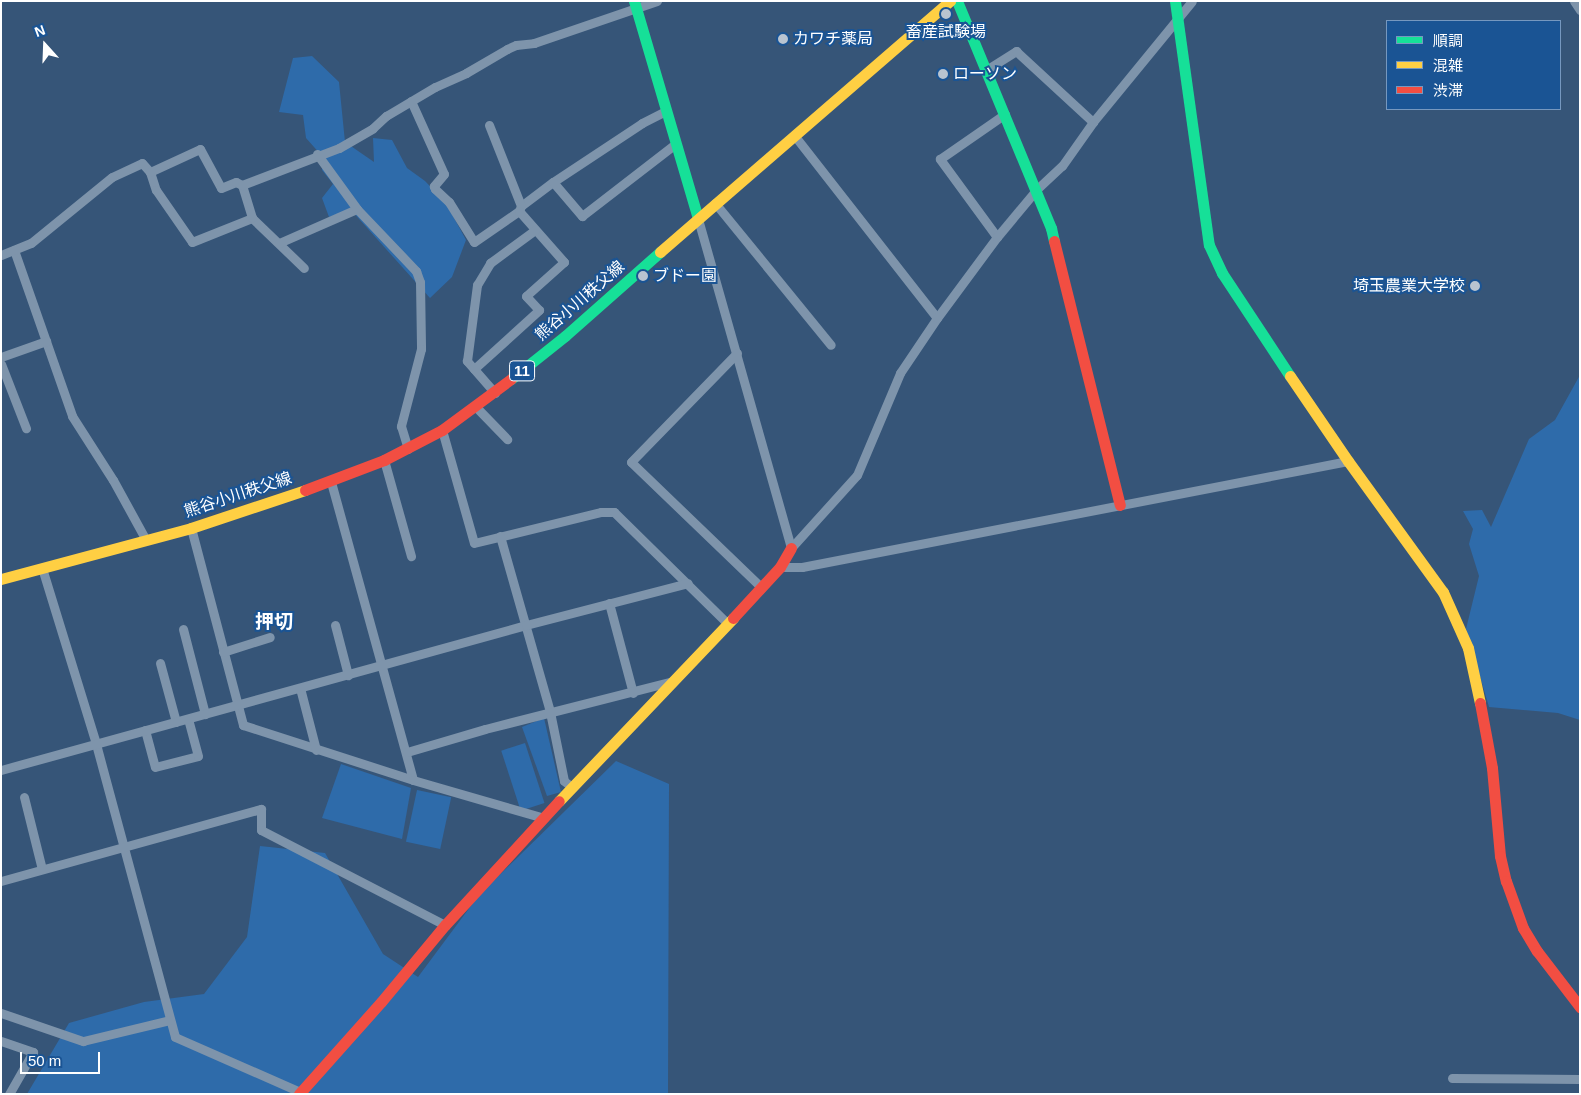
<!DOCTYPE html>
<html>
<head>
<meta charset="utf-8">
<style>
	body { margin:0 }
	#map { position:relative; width:1581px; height:1095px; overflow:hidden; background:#365578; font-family:Helvetica,"Noto Sans JP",sans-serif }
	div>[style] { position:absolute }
	.green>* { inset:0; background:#2e6baa; transform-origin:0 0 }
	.street>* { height:9px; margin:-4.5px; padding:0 4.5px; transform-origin:4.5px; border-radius:4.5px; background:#7e94ab }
	.fast>* { height:11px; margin:-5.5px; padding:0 5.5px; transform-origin:5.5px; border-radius:5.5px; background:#16e098 }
	.slow>* { height:11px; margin:-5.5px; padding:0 5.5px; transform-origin:5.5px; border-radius:5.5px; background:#ffcf43 }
	.jam>* { height:11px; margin:-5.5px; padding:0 5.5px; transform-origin:5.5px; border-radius:5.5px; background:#f24e42 }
	.dots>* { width:14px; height:14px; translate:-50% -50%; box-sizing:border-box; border:2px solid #1a5494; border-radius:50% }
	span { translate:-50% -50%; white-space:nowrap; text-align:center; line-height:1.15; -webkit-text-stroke:4px #1a5494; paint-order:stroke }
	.shield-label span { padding:1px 4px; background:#1a5494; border:1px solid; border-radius:4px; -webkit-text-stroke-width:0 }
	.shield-label { font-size:15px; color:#fff; font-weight:700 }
	.poi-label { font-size:16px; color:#fff }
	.left { translate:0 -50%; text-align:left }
	.right { translate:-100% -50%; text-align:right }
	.street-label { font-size:16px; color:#fff }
	.quarter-label { font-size:19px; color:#fff; font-weight:700 }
	.frame { position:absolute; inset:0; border:2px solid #fff; pointer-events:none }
	.legend { position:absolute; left:1386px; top:20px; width:175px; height:90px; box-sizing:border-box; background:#1a5494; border:1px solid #7698bf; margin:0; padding:6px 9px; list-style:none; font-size:15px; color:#fff }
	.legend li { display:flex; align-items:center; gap:10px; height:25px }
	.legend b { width:25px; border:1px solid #7698bf }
	.north { position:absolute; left:20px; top:20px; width:50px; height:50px; -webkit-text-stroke:4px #1a5494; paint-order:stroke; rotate:340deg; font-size:14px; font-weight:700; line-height:20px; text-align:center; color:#fff }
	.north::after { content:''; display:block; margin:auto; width:18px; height:22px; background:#fff; clip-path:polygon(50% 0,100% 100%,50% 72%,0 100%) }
	.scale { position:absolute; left:20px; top:1052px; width:80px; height:22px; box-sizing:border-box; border:2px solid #fff; border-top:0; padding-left:6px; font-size:15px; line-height:18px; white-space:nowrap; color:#fff; -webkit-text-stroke:4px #1a5494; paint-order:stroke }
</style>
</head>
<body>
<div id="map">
	<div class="green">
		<i style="clip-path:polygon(312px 56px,339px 82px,345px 142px,374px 162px,373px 138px,392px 140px,407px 168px,425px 181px,446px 203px,466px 240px,452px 277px,430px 298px,351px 210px,329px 217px,322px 198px,333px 184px,322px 170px,322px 156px,306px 138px,303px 115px,279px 112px,293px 58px)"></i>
		<i style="clip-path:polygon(1580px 375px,1580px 720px,1558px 713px,1489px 707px,1466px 629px,1479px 576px,1469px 544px,1473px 529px,1463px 511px,1482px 510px,1491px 527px,1529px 439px,1555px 420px)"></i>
		<i style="clip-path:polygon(544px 718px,561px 792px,547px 796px,522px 727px)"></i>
		<i style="left:525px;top:743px;width:63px;height:25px;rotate:72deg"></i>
		<i style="clip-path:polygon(616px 761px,669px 784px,668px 1094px,27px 1094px,69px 1023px,144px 1002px,204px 994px,247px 937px,260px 846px,325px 853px,383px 954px,418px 977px,479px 895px)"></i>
		<i style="clip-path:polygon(341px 764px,411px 788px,402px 839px,322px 818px)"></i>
		<i style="left:417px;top:790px;width:35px;height:53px;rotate:12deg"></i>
	</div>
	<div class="street">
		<i style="left:1574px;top:1px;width:11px;rotate:56deg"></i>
		<i style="left:986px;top:70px;width:36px;rotate:-32deg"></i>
		<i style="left:1016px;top:51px;width:105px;rotate:42.7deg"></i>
		<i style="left:411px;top:101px;width:80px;rotate:65.7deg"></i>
		<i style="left:444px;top:174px;width:16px;rotate:130deg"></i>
		<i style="left:434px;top:186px;width:3px;rotate:72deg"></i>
		<i style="left:435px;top:189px;width:19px;rotate:43deg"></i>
		<i style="left:449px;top:202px;width:47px;rotate:58deg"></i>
		<i style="left:474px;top:242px;width:55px;rotate:-34.6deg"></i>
		<i style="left:519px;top:211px;width:5px;rotate:-68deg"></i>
		<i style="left:521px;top:206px;width:40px;rotate:-37deg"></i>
		<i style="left:553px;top:182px;width:107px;rotate:-33.5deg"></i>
		<i style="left:642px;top:123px;width:27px;rotate:-27deg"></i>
		<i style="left:489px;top:125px;width:87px;rotate:68.4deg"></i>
		<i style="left:794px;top:135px;width:232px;rotate:52deg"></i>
		<i style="left:150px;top:172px;width:19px;rotate:72deg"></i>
		<i style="left:156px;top:190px;width:63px;rotate:55.3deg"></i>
		<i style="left:192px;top:242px;width:65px;rotate:-21.8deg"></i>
		<i style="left:252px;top:218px;width:72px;rotate:43.9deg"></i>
		<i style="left:553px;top:182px;width:45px;rotate:49.5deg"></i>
		<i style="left:582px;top:216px;width:118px;rotate:-37.7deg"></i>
		<i style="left:242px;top:185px;width:34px;rotate:73deg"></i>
		<i style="left:715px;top:203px;width:183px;rotate:50.8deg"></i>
		<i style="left:357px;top:209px;width:86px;rotate:46.4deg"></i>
		<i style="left:416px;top:271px;width:12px;rotate:70deg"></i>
		<i style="left:420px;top:282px;width:67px;rotate:89.1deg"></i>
		<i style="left:421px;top:349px;width:80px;rotate:104.6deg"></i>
		<i style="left:401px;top:426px;width:24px;rotate:73deg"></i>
		<i style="left:698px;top:219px;width:342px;rotate:74.2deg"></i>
		<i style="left:997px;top:237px;width:97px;rotate:-126.2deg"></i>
		<i style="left:940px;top:159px;width:79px;rotate:-34.7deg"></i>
		<i style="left:279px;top:243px;width:85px;rotate:-23.6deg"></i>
		<i style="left:357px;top:209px;width:68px;rotate:-126deg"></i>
		<i style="left:14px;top:250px;width:176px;rotate:70.7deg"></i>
		<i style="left:72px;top:416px;width:76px;rotate:57.4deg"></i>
		<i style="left:113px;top:480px;width:68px;rotate:61.2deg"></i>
		<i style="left:1px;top:255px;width:32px;rotate:-22deg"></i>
		<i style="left:31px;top:243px;width:104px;rotate:-39.2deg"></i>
		<i style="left:112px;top:177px;width:33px;rotate:-25deg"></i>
		<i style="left:142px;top:163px;width:12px;rotate:48deg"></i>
		<i style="left:150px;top:172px;width:55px;rotate:-24.7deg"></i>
		<i style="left:200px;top:149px;width:44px;rotate:61.7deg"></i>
		<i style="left:221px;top:188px;width:16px;rotate:-22deg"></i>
		<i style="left:236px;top:182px;width:7px;rotate:27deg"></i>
		<i style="left:242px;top:185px;width:104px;rotate:-20.9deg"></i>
		<i style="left:339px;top:148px;width:39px;rotate:-30deg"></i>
		<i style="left:373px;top:128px;width:18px;rotate:-43deg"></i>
		<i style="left:386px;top:116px;width:57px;rotate:-30.6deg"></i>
		<i style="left:435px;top:87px;width:34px;rotate:-24deg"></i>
		<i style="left:466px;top:73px;width:48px;rotate:-30.3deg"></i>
		<i style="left:507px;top:49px;width:10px;rotate:-24deg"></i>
		<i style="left:516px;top:45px;width:18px;rotate:-6deg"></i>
		<i style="left:534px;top:43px;width:130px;rotate:-18.9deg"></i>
		<i style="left:737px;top:353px;width:152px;rotate:134.2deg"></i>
		<i style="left:631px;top:462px;width:180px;rotate:43.9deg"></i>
		<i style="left:1px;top:357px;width:48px;rotate:-19.6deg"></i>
		<i style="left:1px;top:364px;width:69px;rotate:68.7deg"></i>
		<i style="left:474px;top:369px;width:88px;rotate:-42.2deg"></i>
		<i style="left:539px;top:310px;width:19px;rotate:-133deg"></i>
		<i style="left:526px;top:296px;width:51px;rotate:-41.8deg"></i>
		<i style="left:564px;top:262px;width:68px;rotate:-131.4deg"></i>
		<i style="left:495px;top:393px;width:43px;rotate:-131.2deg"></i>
		<i style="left:467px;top:361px;width:77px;rotate:-82.5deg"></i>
		<i style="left:477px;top:285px;width:26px;rotate:-59deg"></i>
		<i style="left:490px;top:263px;width:56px;rotate:-36.3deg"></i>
		<i style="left:476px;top:407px;width:45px;rotate:45.9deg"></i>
		<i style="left:442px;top:430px;width:117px;rotate:74.2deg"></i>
		<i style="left:474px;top:543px;width:131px;rotate:-13.7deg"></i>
		<i style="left:601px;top:512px;width:13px"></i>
		<i style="left:614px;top:512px;width:160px;rotate:44.5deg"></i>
		<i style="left:384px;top:460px;width:100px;rotate:74.3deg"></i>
		<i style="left:331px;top:482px;width:309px;rotate:74.6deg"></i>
		<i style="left:191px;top:528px;width:204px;rotate:75.2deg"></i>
		<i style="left:243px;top:725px;width:179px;rotate:17.9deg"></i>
		<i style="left:413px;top:780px;width:136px;rotate:16.2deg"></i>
		<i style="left:500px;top:536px;width:183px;rotate:74.1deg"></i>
		<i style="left:550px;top:712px;width:70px;rotate:78.5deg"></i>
		<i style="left:564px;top:781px;width:10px;rotate:37deg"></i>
		<i style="left:791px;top:548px;width:98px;rotate:-47.9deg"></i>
		<i style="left:857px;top:475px;width:111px;rotate:-67.1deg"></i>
		<i style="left:900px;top:373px;width:66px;rotate:-56.1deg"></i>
		<i style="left:937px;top:318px;width:101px;rotate:-53.5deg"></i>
		<i style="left:997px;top:237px;width:62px;rotate:-50.2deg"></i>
		<i style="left:1037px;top:189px;width:34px;rotate:-43deg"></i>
		<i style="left:1062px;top:166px;width:54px;rotate:-54.8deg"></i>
		<i style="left:1093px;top:122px;width:156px;rotate:-50.7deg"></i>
		<i style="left:780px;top:567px;width:22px"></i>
		<i style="left:802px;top:567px;width:556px;rotate:-10.99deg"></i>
		<i style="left:42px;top:568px;width:184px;rotate:72.9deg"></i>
		<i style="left:96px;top:744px;width:303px;rotate:74.9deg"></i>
		<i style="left:175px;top:1037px;width:137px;rotate:23.7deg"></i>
		<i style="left:609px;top:603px;width:93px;rotate:75.1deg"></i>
		<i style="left:335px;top:625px;width:52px;rotate:75.4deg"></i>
		<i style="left:183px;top:629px;width:88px;rotate:75.5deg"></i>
		<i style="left:223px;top:652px;width:49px;rotate:-17.7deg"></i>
		<i style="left:160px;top:663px;width:61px;rotate:74.8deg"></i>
		<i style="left:300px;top:688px;width:64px;rotate:75.5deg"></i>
		<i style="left:145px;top:730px;width:38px;rotate:75deg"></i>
		<i style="left:155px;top:767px;width:44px;rotate:-14.3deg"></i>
		<i style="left:198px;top:756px;width:38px;rotate:-105deg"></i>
		<i style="left:407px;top:752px;width:81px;rotate:-16.4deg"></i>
		<i style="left:485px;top:729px;width:194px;rotate:-14.3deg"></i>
		<i style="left:1px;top:770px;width:545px;rotate:-15.44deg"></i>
		<i style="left:526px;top:625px;width:167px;rotate:-14.5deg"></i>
		<i style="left:24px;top:797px;width:74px;rotate:76deg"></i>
		<i style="left:1px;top:881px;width:270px;rotate:-15.5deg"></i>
		<i style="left:261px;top:809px;width:21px;rotate:90deg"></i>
		<i style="left:261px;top:830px;width:207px;rotate:27.3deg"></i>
		<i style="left:1px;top:1013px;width:87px;rotate:18.9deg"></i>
		<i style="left:83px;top:1041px;width:89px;rotate:-13.6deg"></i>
		<i style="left:1px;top:1041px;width:34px;rotate:19deg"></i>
		<i style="left:33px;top:1052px;width:48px;rotate:119.7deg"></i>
		<i style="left:1452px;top:1078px;width:128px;rotate:0.4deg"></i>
	</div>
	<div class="fast">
		<i style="left:634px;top:1px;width:227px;rotate:73.6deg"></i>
		<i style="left:957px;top:1px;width:246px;rotate:67.5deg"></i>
		<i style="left:1051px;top:228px;width:13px;rotate:77deg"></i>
		<i style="left:1175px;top:1px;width:246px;rotate:82.1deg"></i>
		<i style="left:1209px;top:245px;width:31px;rotate:65deg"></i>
		<i style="left:1222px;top:273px;width:123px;rotate:56.6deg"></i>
		<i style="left:511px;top:379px;width:69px;rotate:-38.5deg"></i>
		<i style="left:565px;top:336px;width:127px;rotate:-41.5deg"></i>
	</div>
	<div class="slow">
		<i style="left:660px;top:252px;width:384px;rotate:-40.9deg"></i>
		<i style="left:1290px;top:376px;width:103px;rotate:55.7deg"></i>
		<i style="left:1348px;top:461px;width:162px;rotate:54.1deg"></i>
		<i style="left:1443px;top:592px;width:61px;rotate:65.9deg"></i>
		<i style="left:1468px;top:648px;width:56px;rotate:77.7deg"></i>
		<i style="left:1px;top:579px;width:197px;rotate:-15deg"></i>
		<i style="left:191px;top:528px;width:120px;rotate:-18.4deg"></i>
		<i style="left:559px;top:801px;width:253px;rotate:-46.4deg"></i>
	</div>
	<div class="jam">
		<i style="left:1054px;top:241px;width:272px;rotate:76deg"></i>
		<i style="left:305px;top:490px;width:85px;rotate:-20.8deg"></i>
		<i style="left:384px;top:460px;width:65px;rotate:-27.3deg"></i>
		<i style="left:442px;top:430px;width:86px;rotate:-36.5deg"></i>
		<i style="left:733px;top:618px;width:69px;rotate:-47.3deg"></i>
		<i style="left:780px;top:567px;width:22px;rotate:-60deg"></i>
		<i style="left:1480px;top:703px;width:66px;rotate:79.5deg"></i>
		<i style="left:1492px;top:768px;width:88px;rotate:84.8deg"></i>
		<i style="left:1500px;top:856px;width:26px;rotate:77deg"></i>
		<i style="left:1506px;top:881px;width:50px;rotate:70.1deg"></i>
		<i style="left:1523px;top:928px;width:27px;rotate:59deg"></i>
		<i style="left:1537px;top:951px;width:71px;rotate:52.5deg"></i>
		<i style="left:299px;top:1094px;width:123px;rotate:-48.3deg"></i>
		<i style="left:381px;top:1002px;width:100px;rotate:-50.3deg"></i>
		<i style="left:445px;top:925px;width:168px;rotate:-47.4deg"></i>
	</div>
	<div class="dots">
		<i style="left:946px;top:14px;background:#b9c4d0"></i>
		<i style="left:783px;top:39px;background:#b9c4d0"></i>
		<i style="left:943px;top:74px;background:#b9c4d0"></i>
		<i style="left:643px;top:276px;background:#b9c4d0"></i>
		<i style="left:1475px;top:286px;background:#b9c4d0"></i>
	</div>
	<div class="shield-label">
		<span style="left:522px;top:371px">11</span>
	</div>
	<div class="poi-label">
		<span style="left:946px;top:32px">畜産試験場</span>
		<span class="left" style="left:793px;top:39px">カワチ薬局</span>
		<span class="left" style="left:953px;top:74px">ローソン</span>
		<span class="left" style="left:653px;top:276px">ブドー園</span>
		<span class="right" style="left:1465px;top:286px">埼玉農業大学校</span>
	</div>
	<div class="street-label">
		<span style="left:580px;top:301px;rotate:-41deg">熊谷小川秩父線</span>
		<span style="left:238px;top:495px;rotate:-18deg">熊谷小川秩父線</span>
	</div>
	<div class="quarter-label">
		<span style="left:274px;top:622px">押切</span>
	</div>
	<div class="frame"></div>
	<ul class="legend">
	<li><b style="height:6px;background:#16e098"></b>順調</li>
	<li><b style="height:6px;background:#ffcf43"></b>混雑</li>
	<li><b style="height:6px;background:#f24e42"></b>渋滞</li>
	</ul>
	<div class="north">N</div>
	<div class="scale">50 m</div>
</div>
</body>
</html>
